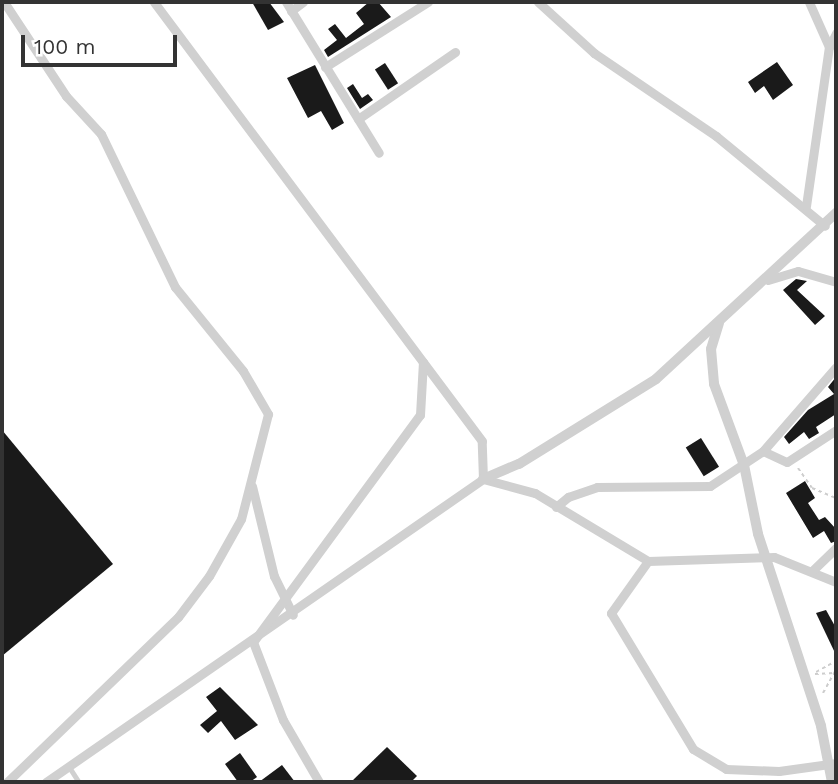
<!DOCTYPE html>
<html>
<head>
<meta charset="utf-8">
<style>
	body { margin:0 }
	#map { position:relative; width:838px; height:784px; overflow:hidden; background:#fff; font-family:"Work Sans",sans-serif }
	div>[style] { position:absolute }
	.building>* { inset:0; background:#1a1a1a; transform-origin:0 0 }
	.path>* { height:2px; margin-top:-1px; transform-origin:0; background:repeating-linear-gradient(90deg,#cdcdcd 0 3.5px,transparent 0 7px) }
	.service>* { height:4.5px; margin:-2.25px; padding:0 2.25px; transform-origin:2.25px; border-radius:2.25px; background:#d0d0d0 }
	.minor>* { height:9px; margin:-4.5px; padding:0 4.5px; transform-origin:4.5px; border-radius:4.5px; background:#d0d0d0 }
	.tertiary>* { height:10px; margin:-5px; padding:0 5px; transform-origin:5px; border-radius:5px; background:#d0d0d0 }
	span { translate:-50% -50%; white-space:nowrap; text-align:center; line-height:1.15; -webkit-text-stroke:7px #fff; paint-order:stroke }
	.frame { position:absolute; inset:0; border:4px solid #333; pointer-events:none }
	.scale { position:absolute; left:21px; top:35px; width:156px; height:32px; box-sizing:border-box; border:4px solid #333; border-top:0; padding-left:9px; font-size:21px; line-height:24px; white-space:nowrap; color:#333; -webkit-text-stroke:5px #fff; paint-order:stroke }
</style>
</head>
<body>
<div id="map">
	<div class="building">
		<i style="clip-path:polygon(252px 2px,269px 2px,284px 22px,268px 30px)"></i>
		<i style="clip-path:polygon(369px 2px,378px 2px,391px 17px,328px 57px,324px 50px,337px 40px,328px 29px,335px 24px,346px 38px,364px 24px,356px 13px)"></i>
		<i style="clip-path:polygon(777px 62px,793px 85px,773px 100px,764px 86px,755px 93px,748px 82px)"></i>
		<i style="left:385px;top:63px;width:24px;height:12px;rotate:57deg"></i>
		<i style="clip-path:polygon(315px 65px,344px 123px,332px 130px,321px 111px,308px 118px,287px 78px)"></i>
		<i style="clip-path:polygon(353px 84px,362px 98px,368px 94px,373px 100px,360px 109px,347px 88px)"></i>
		<i style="clip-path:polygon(796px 279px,807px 281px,797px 290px,825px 316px,815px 325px,783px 290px)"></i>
		<i style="clip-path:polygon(836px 377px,836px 414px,816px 427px,819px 433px,809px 439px,804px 432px,789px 444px,784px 437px,808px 410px,834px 394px,828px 387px)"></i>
		<i style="clip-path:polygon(2px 430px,113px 564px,2px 656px)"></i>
		<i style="left:701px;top:438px;width:34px;height:18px;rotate:58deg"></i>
		<i style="clip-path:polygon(805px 481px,815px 498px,808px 503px,819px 520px,825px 517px,836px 529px,836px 541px,831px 543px,824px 531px,813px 538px,786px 493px)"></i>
		<i style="clip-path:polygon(826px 610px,836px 628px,836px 655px,816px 613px)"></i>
		<i style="clip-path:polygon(220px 687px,258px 725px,235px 740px,221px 721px,208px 733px,200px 725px,217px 711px,206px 697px)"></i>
		<i style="clip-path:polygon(387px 747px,417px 776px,411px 782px,351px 782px)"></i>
		<i style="clip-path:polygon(240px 753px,257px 777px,250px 782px,238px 782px,225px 764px)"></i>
		<i style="clip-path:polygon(282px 765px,295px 782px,259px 782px)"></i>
	</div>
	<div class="path">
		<i style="left:798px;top:468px;width:24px;rotate:55deg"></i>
		<i style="left:812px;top:488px;width:26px;rotate:23deg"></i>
		<i style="left:816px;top:672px;width:23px;rotate:-29deg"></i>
		<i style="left:815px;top:674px;width:19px;rotate:-3deg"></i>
		<i style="left:823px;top:693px;width:26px;rotate:-61deg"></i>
	</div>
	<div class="service">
		<i style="left:70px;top:768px;width:17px;rotate:57deg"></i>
	</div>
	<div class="minor">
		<i style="left:4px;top:2px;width:113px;rotate:56.6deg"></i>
		<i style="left:66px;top:96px;width:52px;rotate:47.4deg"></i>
		<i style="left:101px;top:134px;width:170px;rotate:64.2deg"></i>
		<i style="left:175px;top:287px;width:108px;rotate:51deg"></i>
		<i style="left:243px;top:371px;width:50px;rotate:59.8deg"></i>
		<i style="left:268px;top:414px;width:108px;rotate:104.4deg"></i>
		<i style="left:241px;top:519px;width:65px;rotate:119.3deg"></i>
		<i style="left:209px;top:576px;width:51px;rotate:127.1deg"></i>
		<i style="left:178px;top:617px;width:238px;rotate:136deg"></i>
		<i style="left:286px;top:2px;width:177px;rotate:58.4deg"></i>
		<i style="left:538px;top:2px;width:76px;rotate:42.3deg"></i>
		<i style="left:594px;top:53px;width:148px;rotate:34.2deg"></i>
		<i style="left:716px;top:136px;width:141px;rotate:39.5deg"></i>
		<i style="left:291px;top:11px;width:15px;rotate:-37deg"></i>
		<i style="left:829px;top:47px;width:16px;rotate:-63deg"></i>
		<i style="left:325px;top:67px;width:122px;rotate:-32.3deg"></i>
		<i style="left:358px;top:119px;width:118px;rotate:-34.6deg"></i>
		<i style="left:806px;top:206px;width:161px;rotate:-81.8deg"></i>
		<i style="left:829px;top:47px;width:49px;rotate:-114deg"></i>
		<i style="left:768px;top:280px;width:31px;rotate:-17deg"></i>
		<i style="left:798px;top:271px;width:40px;rotate:16deg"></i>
		<i style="left:763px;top:451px;width:111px;rotate:-49deg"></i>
		<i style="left:483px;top:479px;width:54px;rotate:15.1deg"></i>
		<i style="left:535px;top:493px;width:132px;rotate:31deg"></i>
		<i style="left:648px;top:561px;width:126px;rotate:-1.8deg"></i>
		<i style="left:774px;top:557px;width:67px;rotate:22deg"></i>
		<i style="left:252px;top:486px;width:93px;rotate:76.3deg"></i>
		<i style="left:274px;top:576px;width:43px;rotate:64deg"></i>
		<i style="left:556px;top:507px;width:16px;rotate:-40deg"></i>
		<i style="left:568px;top:497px;width:31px;rotate:-19deg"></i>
		<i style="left:597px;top:487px;width:113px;rotate:-0.5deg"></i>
		<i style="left:710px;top:486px;width:64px;rotate:-33.4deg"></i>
		<i style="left:763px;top:451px;width:26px;rotate:25deg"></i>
		<i style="left:787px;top:462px;width:59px;rotate:-33.1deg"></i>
		<i style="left:648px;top:561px;width:64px;rotate:125.4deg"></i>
		<i style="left:611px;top:613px;width:159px;rotate:58.9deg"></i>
		<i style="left:693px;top:749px;width:39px;rotate:31deg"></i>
		<i style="left:726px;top:769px;width:53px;rotate:2.2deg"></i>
		<i style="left:779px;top:771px;width:58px;rotate:-8deg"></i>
		<i style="left:812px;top:571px;width:33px;rotate:-44deg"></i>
		<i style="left:46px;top:782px;width:532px;rotate:-34.74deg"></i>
		<i style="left:483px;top:479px;width:38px;rotate:-92deg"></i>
		<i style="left:482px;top:441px;width:548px;rotate:-126.77deg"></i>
		<i style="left:319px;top:782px;width:72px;rotate:-120.1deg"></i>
		<i style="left:283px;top:720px;width:84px;rotate:-111deg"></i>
		<i style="left:253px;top:642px;width:282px;rotate:-53.7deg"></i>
		<i style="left:420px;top:415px;width:53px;rotate:-86.8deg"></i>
	</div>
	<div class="tertiary">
		<i style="left:719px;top:323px;width:27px;rotate:107deg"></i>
		<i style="left:711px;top:349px;width:35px;rotate:85deg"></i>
		<i style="left:714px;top:384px;width:86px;rotate:69.7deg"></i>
		<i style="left:744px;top:465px;width:70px;rotate:78.5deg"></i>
		<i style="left:758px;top:534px;width:202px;rotate:71.8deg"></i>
		<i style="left:821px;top:726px;width:57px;rotate:78.9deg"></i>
		<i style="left:483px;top:479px;width:39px;rotate:-23deg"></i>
		<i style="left:519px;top:464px;width:161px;rotate:-31.8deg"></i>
		<i style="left:656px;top:379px;width:245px;rotate:-42.7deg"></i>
	</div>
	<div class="frame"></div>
	<div class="scale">100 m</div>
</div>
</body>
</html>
